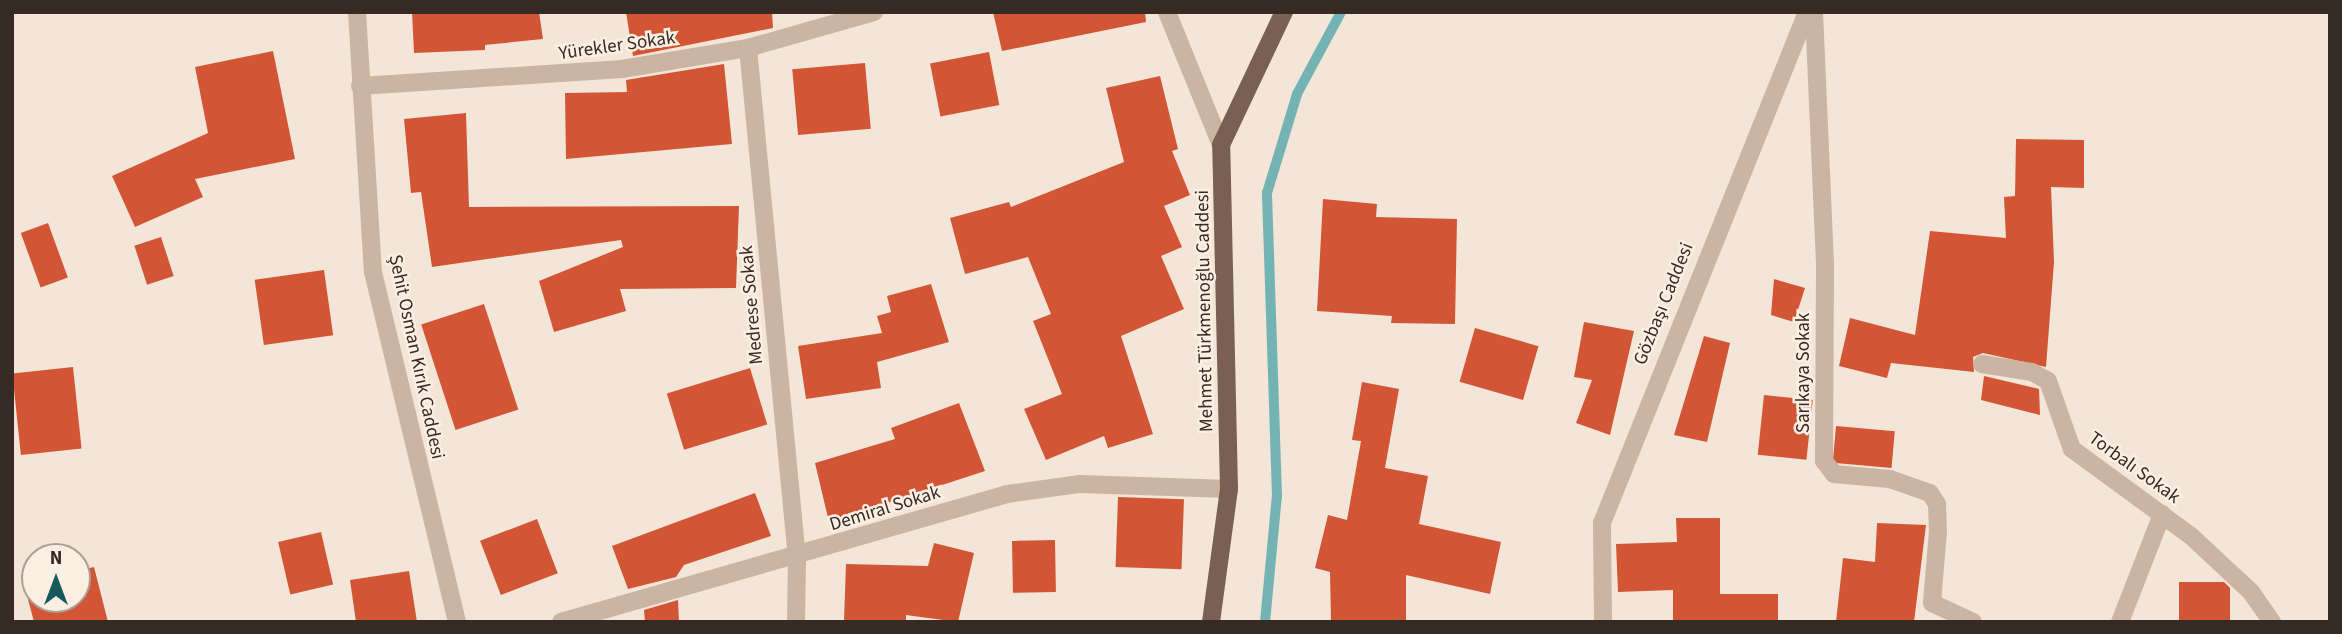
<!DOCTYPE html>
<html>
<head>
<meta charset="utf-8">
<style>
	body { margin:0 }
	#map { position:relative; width:2342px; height:634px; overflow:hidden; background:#f3e5d7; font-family:"Source Sans 3",sans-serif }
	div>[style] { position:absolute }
	.stream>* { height:10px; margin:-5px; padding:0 5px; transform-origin:5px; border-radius:5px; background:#73b3b3 }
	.building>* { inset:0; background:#d25636; transform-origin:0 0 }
	.minor>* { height:18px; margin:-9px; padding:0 9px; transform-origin:9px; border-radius:9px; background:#ccb4a2 }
	.major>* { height:18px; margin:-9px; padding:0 9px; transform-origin:9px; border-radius:9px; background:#7a5f54 }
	span { translate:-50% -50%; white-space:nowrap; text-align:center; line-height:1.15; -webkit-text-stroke:5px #fbefe3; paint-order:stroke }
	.street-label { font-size:19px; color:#362a25 }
	.frame { position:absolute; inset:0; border:14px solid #362a25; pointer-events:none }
	.north { position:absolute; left:21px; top:543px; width:70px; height:70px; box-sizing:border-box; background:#fbefe3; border:2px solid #aca097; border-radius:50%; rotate:0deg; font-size:19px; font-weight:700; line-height:28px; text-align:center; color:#362a25 }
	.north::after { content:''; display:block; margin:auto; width:24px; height:32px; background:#17595b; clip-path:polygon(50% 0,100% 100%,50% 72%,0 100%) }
</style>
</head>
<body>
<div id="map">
	<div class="stream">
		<i style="left:1265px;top:622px;width:127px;rotate:-84.6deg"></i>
		<i style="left:1277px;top:496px;width:303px;rotate:-91.9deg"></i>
		<i style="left:1267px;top:193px;width:103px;rotate:-73.1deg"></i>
		<i style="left:1297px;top:94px;width:93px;rotate:-61.8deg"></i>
	</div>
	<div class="building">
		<i style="clip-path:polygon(412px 12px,539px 12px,543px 39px,485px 45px,485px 50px,414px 53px)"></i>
		<i style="clip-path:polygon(626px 12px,772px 12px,773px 28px,633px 56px)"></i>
		<i style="clip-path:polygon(993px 12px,1145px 12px,1146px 22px,1002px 51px)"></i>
		<i style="clip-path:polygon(273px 51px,295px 159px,195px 179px,203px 197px,135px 227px,112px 176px,208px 133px,195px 67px)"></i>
		<i style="left:989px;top:52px;width:54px;height:60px;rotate:79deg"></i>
		<i style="left:865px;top:63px;width:66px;height:73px;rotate:85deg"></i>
		<i style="clip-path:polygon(724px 64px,732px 144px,566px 159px,565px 93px,627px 92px,626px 80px)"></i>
		<i style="clip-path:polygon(1160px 76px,1178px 149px,1172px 151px,1190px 195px,1164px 206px,1182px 247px,1161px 256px,1184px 309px,1121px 336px,1153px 434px,1108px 448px,1104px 436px,1046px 460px,1024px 409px,1062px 394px,1033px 321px,1051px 314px,1028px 257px,965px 274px,950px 218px,1009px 202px,1011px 207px,1124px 162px,1106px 88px)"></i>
		<i style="clip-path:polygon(466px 113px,469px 207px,739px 206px,736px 288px,620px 289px,626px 311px,554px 332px,539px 281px,623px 247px,621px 240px,432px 267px,421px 192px,411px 193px,404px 119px)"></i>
		<i style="clip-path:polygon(2016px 139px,2084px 140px,2084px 188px,2051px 187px,2054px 262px,2046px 367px,1983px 353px,1973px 357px,1974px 372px,1891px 363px,1887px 378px,1839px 366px,1850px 318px,1915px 335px,1930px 231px,2006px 238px,2004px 197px,2015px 196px)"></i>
		<i style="clip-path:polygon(1323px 199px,1377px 204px,1376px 217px,1457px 219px,1455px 324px,1391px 323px,1392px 316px,1317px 311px)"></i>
		<i style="left:48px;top:223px;width:58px;height:29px;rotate:70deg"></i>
		<i style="left:161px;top:237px;width:41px;height:28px;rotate:72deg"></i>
		<i style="left:324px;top:270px;width:66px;height:70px;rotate:82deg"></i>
		<i style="clip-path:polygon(1774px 279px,1805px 288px,1794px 322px,1771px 315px)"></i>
		<i style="clip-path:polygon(931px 284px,949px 342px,877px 362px,881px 388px,806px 399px,798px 346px,882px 333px,877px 316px,891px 312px,887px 296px)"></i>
		<i style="left:484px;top:304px;width:111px;height:66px;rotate:72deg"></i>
		<i style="clip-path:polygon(1584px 322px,1634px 331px,1610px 435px,1576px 423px,1592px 380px,1574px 377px)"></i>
		<i style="left:1475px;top:328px;width:66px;height:56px;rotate:16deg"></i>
		<i style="clip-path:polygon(1704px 336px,1730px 343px,1707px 442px,1674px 435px)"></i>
		<i style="left:73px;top:367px;width:82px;height:61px;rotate:84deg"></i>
		<i style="left:750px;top:368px;width:59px;height:87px;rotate:73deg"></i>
		<i style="clip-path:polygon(1984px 376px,2039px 389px,2040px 415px,1981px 400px)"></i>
		<i style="clip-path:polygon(1362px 382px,1399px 389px,1385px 468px,1428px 476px,1419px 524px,1501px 542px,1490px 594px,1406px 575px,1406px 622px,1331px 622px,1330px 572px,1315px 568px,1328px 515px,1347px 520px,1361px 441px,1352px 440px)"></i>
		<i style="left:1764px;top:395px;width:49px;height:60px;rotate:6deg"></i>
		<i style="clip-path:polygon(959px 403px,985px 471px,829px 522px,815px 463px,895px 439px,891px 428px)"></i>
		<i style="left:1836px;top:426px;width:59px;height:37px;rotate:5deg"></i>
		<i style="clip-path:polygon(755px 493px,771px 536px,684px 565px,676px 577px,628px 589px,612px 546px)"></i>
		<i style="left:1118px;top:497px;width:66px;height:70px;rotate:2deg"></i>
		<i style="clip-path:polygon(1676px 518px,1720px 518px,1720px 594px,1778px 594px,1778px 622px,1673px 622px,1673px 590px,1618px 592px,1616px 544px,1677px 542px)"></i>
		<i style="left:537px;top:519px;width:58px;height:61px;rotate:69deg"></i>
		<i style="clip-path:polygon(1877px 523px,1926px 525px,1914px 622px,1836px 622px,1843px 558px,1875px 562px)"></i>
		<i style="left:321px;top:532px;width:54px;height:44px;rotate:77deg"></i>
		<i style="left:1055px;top:540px;width:52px;height:43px;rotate:89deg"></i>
		<i style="clip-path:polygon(934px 543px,974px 553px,958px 622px,906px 615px,906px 622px,844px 621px,846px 564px,928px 566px)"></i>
		<i style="clip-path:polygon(94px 567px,108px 622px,34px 622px,24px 584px,35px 582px,35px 599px,77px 599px,77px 571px)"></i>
		<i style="clip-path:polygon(409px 571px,417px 622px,356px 622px,350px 580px)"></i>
		<i style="clip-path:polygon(2179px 582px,2224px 582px,2230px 588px,2230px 622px,2179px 622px)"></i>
		<i style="clip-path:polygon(678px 600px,679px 622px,645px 622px,644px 610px)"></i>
	</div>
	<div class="minor">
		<i style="left:357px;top:12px;width:260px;rotate:86.5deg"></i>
		<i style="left:373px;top:272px;width:360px;rotate:76.5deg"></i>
		<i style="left:1167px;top:12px;width:144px;rotate:67.9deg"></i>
		<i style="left:1814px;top:12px;width:255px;rotate:87.5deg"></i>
		<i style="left:1825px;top:267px;width:194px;rotate:90.3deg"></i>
		<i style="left:1824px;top:461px;width:16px;rotate:52deg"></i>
		<i style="left:1834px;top:474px;width:56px;rotate:5.1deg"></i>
		<i style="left:1890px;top:479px;width:42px;rotate:19.3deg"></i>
		<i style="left:1930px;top:493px;width:13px;rotate:58deg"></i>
		<i style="left:1937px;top:504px;width:27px;rotate:88deg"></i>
		<i style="left:1938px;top:531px;width:72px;rotate:94.8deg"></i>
		<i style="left:1932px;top:603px;width:45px;rotate:24.9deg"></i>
		<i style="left:748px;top:48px;width:513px;rotate:84.52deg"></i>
		<i style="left:797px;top:559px;width:63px;rotate:90.9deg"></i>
		<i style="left:360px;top:86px;width:263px;rotate:-3.7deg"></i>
		<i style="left:622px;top:69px;width:128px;rotate:-9.5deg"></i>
		<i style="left:748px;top:48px;width:131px;rotate:-15.9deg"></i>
		<i style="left:1982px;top:364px;width:51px;rotate:9.1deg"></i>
		<i style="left:2032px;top:372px;width:18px;rotate:29deg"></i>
		<i style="left:2048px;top:381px;width:72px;rotate:70.6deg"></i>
		<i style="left:2072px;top:449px;width:147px;rotate:36.2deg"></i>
		<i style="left:2191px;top:536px;width:82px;rotate:43deg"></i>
		<i style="left:2251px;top:592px;width:37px;rotate:55deg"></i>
		<i style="left:561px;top:622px;width:464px;rotate:-16deg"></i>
		<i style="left:1007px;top:494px;width:74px;rotate:-7.8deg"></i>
		<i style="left:1080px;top:484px;width:149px;rotate:1.9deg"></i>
		<i style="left:1603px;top:622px;width:99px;rotate:-90.6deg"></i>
		<i style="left:1602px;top:523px;width:551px;rotate:-68.14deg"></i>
		<i style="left:2120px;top:622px;width:116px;rotate:-68.7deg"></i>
	</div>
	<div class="major">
		<i style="left:1211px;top:622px;width:134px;rotate:-82.3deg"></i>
		<i style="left:1229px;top:489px;width:344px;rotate:-91.3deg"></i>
		<i style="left:1221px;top:145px;width:147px;rotate:-64.7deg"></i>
	</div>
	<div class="street-label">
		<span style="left:617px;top:46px;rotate:-8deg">Yürekler Sokak</span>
		<span style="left:1664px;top:304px;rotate:-68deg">Gözbaşı Caddesi</span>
		<span style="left:752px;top:305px;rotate:-95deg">Medrese Sokak</span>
		<span style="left:1205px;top:311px;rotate:-91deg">Mehmet Türkmenoğlu Caddesi</span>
		<span style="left:416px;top:357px;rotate:78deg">Şehit Osman Kırık Caddesi</span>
		<span style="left:1804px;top:373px;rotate:-90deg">Sarıkaya Sokak</span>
		<span style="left:2134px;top:468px;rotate:36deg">Torbalı Sokak</span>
		<span style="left:885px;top:509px;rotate:-17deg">Demiral Sokak</span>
	</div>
	<div class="frame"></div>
	<div class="north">N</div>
</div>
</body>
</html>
